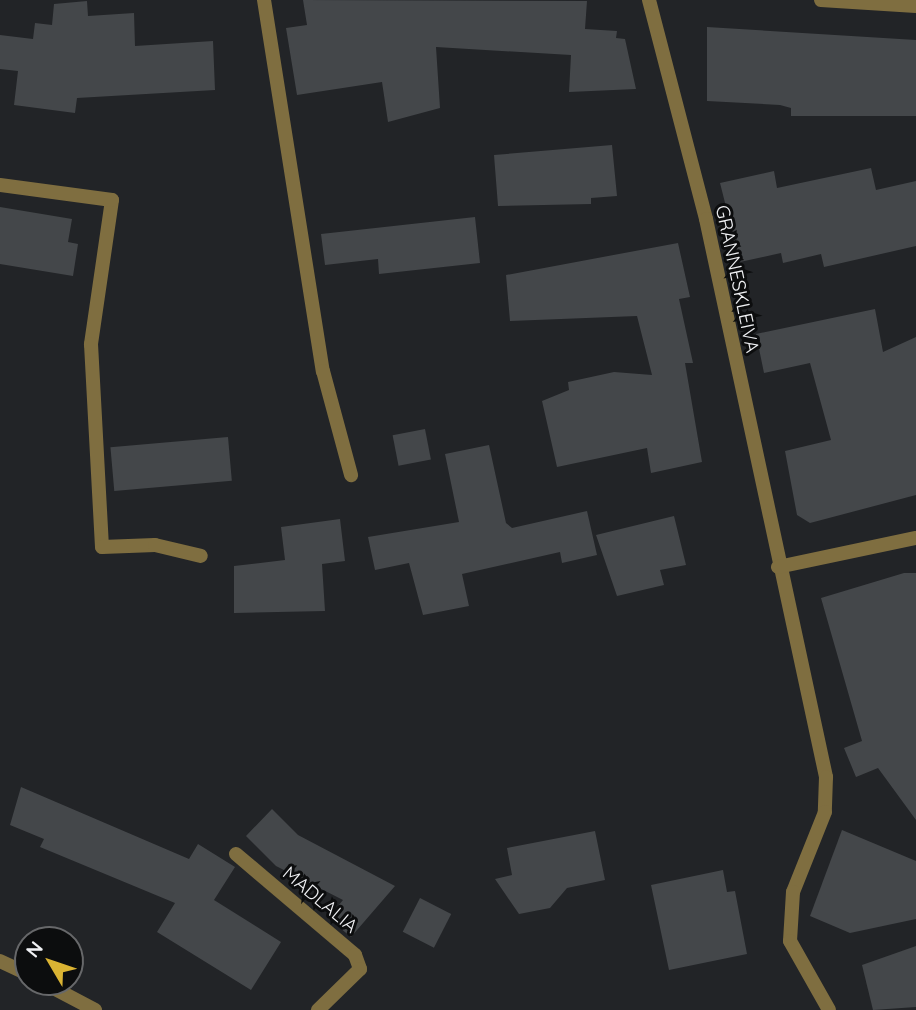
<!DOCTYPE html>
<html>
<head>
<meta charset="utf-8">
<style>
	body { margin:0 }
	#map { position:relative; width:916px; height:1010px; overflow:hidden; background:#222427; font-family:Quicksand,sans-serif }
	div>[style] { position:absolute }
	.building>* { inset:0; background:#44474a; transform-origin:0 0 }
	.lane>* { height:14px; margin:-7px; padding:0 7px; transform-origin:7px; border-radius:7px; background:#7f6e40 }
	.street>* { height:14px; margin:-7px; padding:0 7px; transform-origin:7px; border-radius:7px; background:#7f6e40 }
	span { translate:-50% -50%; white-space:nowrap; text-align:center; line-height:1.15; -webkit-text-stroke:6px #0c0d0e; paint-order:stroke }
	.street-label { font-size:19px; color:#f0f1f4 }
	.north { position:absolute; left:14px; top:926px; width:70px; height:70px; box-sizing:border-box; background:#0c0d0e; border:2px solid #67686a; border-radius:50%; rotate:309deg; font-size:19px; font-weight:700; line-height:28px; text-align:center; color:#f0f1f4 }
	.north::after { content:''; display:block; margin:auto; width:24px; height:32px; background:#dab333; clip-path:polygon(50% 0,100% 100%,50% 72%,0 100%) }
</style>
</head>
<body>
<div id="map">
	<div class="building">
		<i style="clip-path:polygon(303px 0,587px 1px,585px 29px,617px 31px,616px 38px,625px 39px,636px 89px,569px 92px,571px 55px,436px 47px,440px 108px,388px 122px,382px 82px,297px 95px,286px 28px,307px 25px)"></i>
		<i style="clip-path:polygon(87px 1px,88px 16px,134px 13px,135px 46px,213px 41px,215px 90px,77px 98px,75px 113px,14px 105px,18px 71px,0 69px,0 35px,33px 39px,35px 23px,52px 25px,54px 4px)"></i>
		<i style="clip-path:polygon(707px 27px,916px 40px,916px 116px,791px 116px,791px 108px,780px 105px,707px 101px)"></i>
		<i style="clip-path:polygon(612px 145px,617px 196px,591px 198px,591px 204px,498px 206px,494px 155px)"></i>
		<i style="clip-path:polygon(871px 168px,876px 190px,916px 181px,916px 246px,824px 267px,821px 254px,783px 263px,781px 253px,740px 262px,720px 183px,774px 171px,777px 188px)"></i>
		<i style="clip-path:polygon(0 207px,72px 219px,68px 242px,78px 244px,73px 276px,0 264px)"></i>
		<i style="clip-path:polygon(475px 217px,480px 263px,379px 274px,378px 259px,325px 265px,321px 234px)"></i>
		<i style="clip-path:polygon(678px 243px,690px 297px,679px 299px,693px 363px,685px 363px,702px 462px,651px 473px,647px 448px,557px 467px,542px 401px,569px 390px,568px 382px,614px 372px,652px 375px,637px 316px,510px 321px,506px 275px)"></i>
		<i style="clip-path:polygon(875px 309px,883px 352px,916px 337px,916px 495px,810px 523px,797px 515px,785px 451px,831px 440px,810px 363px,764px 373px,756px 334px)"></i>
		<i style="left:425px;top:429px;width:31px;height:33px;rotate:79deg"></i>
		<i style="left:228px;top:437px;width:44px;height:118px;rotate:85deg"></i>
		<i style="clip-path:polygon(489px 445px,506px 523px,512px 528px,587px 511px,597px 555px,562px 563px,560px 552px,462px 574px,469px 606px,423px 615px,409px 563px,375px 570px,368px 537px,459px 522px,445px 454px)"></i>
		<i style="clip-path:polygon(674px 516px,686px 565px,660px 570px,664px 585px,617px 596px,596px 535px)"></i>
		<i style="clip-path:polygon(340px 519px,345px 561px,322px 564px,325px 611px,234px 613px,234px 566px,285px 560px,281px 527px)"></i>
		<i style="clip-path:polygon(904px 573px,916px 573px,916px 820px,878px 768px,856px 777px,844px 748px,862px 741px,821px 598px)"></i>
		<i style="clip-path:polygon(21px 787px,189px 859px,198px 844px,235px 867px,214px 900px,281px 942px,251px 990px,157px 932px,175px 903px,40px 847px,44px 839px,10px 825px)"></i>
		<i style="clip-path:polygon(272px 809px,298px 835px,395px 886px,351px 937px,328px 918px,343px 900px,276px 866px,246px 836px)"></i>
		<i style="clip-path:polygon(842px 830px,916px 861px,916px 919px,850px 933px,810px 916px)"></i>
		<i style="clip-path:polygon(595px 831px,605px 880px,567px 888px,550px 908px,519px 914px,495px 879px,512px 875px,507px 848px)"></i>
		<i style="clip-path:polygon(723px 870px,727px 892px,735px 891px,747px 954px,669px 970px,651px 885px)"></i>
		<i style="left:420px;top:898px;width:35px;height:38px;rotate:27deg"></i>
		<i style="clip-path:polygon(916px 946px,916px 1007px,873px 1010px,862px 965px)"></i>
	</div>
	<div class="lane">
		<i style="left:264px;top:0;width:376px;rotate:81deg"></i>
		<i style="left:323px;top:371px;width:108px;rotate:74.9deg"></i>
		<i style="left:112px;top:200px;width:146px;rotate:98.3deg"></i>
		<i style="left:91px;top:344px;width:203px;rotate:86.9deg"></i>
		<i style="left:102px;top:547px;width:53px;rotate:-2.2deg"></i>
		<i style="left:155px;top:545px;width:47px;rotate:13.4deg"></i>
	</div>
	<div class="street">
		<i style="left:649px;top:0;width:226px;rotate:75.4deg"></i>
		<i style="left:706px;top:219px;width:571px;rotate:77.86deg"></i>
		<i style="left:826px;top:777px;width:35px;rotate:92deg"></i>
		<i style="left:825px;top:812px;width:86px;rotate:111.8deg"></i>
		<i style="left:793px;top:892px;width:49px;rotate:93.5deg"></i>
		<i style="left:790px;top:941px;width:79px;rotate:60.5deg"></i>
		<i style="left:821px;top:0;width:95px;rotate:3.6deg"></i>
		<i style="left:0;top:185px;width:113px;rotate:7.6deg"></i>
		<i style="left:778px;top:567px;width:141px;rotate:-11.9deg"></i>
		<i style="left:236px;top:854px;width:156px;rotate:40.3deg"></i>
		<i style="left:355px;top:955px;width:15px;rotate:70deg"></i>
		<i style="left:360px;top:969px;width:59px;rotate:135.7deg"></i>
		<i style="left:0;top:961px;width:31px;rotate:25deg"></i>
		<i style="left:42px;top:982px;width:60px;rotate:27.8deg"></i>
	</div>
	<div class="street-label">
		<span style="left:737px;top:279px;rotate:78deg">GRANNESKLEIVA</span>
		<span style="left:320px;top:900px;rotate:40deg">MADLALIA</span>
	</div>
	<div class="north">N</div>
</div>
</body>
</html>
